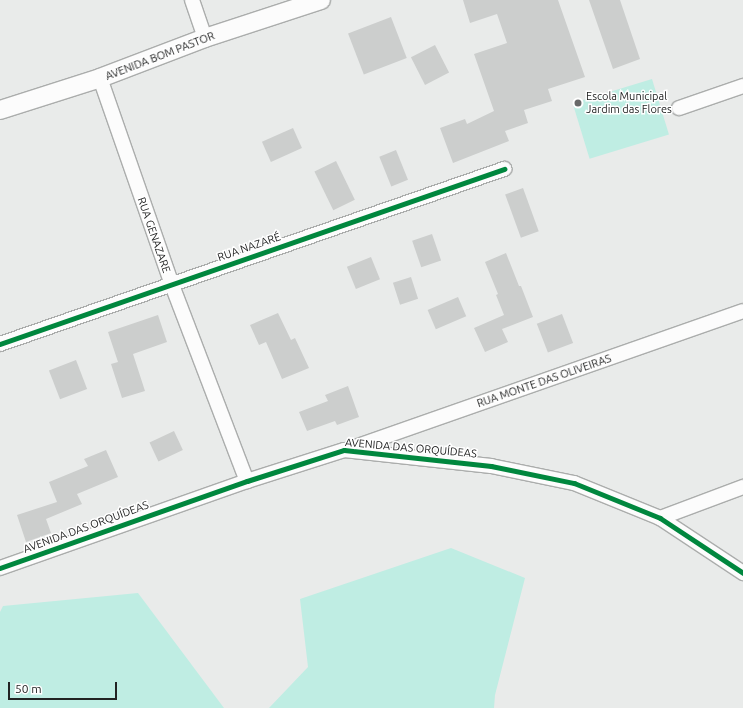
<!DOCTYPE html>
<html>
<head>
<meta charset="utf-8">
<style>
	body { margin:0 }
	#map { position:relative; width:743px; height:708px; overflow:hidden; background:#e9ebea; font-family:Ubuntu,sans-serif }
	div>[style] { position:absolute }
	.green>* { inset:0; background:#bfede3; transform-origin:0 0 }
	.building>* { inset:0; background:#cccecd; transform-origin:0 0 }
	.roads { filter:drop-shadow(1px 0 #abadac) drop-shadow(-1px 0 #abadac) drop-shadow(0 1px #abadac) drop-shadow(0 -1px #abadac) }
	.minor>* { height:14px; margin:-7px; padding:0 7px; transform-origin:7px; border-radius:7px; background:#fcfcfc }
	.tertiary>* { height:18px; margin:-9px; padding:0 9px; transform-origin:9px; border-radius:9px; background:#fcfcfc }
	.cycleway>* { height:5px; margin:-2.5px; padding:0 2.5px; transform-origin:2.5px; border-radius:2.5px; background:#00873e }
	.dots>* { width:11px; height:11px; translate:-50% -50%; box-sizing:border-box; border:2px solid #fff; border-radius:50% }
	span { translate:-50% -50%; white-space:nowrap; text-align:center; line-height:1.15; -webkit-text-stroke:3px #fff; paint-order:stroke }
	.street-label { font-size:11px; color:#222323 }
	.poi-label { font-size:11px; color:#222323 }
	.left { translate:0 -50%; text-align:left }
	.scale { position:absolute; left:8px; top:682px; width:109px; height:18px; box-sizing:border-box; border:2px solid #222323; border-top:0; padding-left:5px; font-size:12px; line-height:14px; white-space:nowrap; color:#222323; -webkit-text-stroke:3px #fff; paint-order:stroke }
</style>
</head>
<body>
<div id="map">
	<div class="green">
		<i style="left:652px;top:79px;width:58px;height:83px;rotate:73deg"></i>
		<i style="clip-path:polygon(451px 548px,525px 578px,495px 695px,494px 708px,269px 708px,308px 667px,300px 599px)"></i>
		<i style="clip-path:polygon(138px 593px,224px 708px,0 708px,0 612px,3px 606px)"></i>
	</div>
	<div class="building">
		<i style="clip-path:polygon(463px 0,558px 0,585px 77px,548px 89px,552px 101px,524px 110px,528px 123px,505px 131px,509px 141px,453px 163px,440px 128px,465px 119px,467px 124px,494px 111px,474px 54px,507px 43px,497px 14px,470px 23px)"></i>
		<i style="clip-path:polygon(589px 0,620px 0,640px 59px,613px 69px)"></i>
		<i style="left:391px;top:17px;width:44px;height:46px;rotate:69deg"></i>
		<i style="left:435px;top:45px;width:31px;height:27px;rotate:63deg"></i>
		<i style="left:293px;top:128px;width:22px;height:34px;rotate:66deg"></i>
		<i style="left:396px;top:150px;width:32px;height:18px;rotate:68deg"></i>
		<i style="left:336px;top:161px;width:43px;height:24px;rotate:64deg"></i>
		<i style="left:523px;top:188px;width:46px;height:19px;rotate:70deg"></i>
		<i style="left:432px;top:234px;width:28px;height:21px;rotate:71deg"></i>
		<i style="clip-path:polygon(506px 253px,519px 286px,521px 286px,533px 317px,502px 329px,508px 342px,485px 352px,474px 328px,504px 315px,496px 295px,498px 294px,485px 262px)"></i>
		<i style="left:371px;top:257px;width:24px;height:26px;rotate:68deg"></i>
		<i style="left:411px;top:277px;width:23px;height:19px;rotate:72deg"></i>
		<i style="left:458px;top:297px;width:21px;height:33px;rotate:67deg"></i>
		<i style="clip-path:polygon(278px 313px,291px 340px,295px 338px,309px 368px,282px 379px,266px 342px,259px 345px,250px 325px)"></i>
		<i style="left:562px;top:314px;width:31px;height:27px;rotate:69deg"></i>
		<i style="clip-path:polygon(158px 315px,167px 342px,133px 354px,145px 391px,122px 398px,111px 364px,118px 362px,108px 332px)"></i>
		<i style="left:76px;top:360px;width:31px;height:29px;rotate:69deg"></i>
		<i style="clip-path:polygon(348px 386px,359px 417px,337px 425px,335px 421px,307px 431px,299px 412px,328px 401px,325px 395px)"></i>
		<i style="left:174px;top:431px;width:21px;height:27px;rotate:65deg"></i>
		<i style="clip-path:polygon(106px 450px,118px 477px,77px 494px,82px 504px,46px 519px,51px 533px,26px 542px,17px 515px,57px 502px,49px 482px,88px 466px,84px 459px)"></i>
	</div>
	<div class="roads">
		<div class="minor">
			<i style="left:192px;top:0;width:40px;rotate:71.1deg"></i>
			<i style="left:100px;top:78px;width:219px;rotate:70.8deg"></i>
			<i style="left:172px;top:285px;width:210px;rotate:69.1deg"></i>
			<i style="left:679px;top:108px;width:68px;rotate:-19deg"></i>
			<i style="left:0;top:344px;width:534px;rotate:-19.15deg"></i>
			<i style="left:349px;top:449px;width:417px;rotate:-19.3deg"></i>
			<i style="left:660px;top:518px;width:89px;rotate:-20.5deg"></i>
			<i style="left:0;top:568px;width:262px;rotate:-19.4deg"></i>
			<i style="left:247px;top:481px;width:102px;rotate:-17.7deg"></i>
			<i style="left:344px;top:450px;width:148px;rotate:6.2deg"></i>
			<i style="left:491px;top:466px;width:85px;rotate:11.6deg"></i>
			<i style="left:574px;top:483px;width:93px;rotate:22.1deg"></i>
			<i style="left:660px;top:518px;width:100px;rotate:33.5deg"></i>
		</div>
		<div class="tertiary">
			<i style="left:0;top:110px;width:105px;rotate:-17.7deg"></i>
			<i style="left:100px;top:78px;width:112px;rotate:-20.9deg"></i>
			<i style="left:205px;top:38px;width:122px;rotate:-18.1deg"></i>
		</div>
	</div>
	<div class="cycleway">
		<i style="left:0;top:344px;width:534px;rotate:-19.15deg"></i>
		<i style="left:0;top:568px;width:262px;rotate:-19.4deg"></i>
		<i style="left:247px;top:481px;width:102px;rotate:-17.7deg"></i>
		<i style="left:344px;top:450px;width:148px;rotate:6.2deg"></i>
		<i style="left:491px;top:466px;width:85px;rotate:11.6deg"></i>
		<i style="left:574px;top:483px;width:93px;rotate:22.1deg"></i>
		<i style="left:660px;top:518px;width:100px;rotate:33.5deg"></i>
	</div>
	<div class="dots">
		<i style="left:578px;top:103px;background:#686969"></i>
	</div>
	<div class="street-label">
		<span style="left:160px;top:56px;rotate:-21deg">AVENIDA BOM PASTOR</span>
		<span style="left:154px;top:235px;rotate:71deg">RUA GENAZARE</span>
		<span style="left:249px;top:247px;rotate:-19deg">RUA NAZARÉ</span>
		<span style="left:544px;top:381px;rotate:-19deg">RUA MONTE DAS OLIVEIRAS</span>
		<span style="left:411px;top:448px;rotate:5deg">AVENIDA DAS ORQUÍDEAS</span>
		<span style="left:86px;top:527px;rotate:-20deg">AVENIDA DAS ORQUÍDEAS</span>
	</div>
	<div class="poi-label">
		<span class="left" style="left:586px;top:103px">Escola Municipal<br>Jardim das Flores</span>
	</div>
	<div class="scale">50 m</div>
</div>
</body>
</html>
